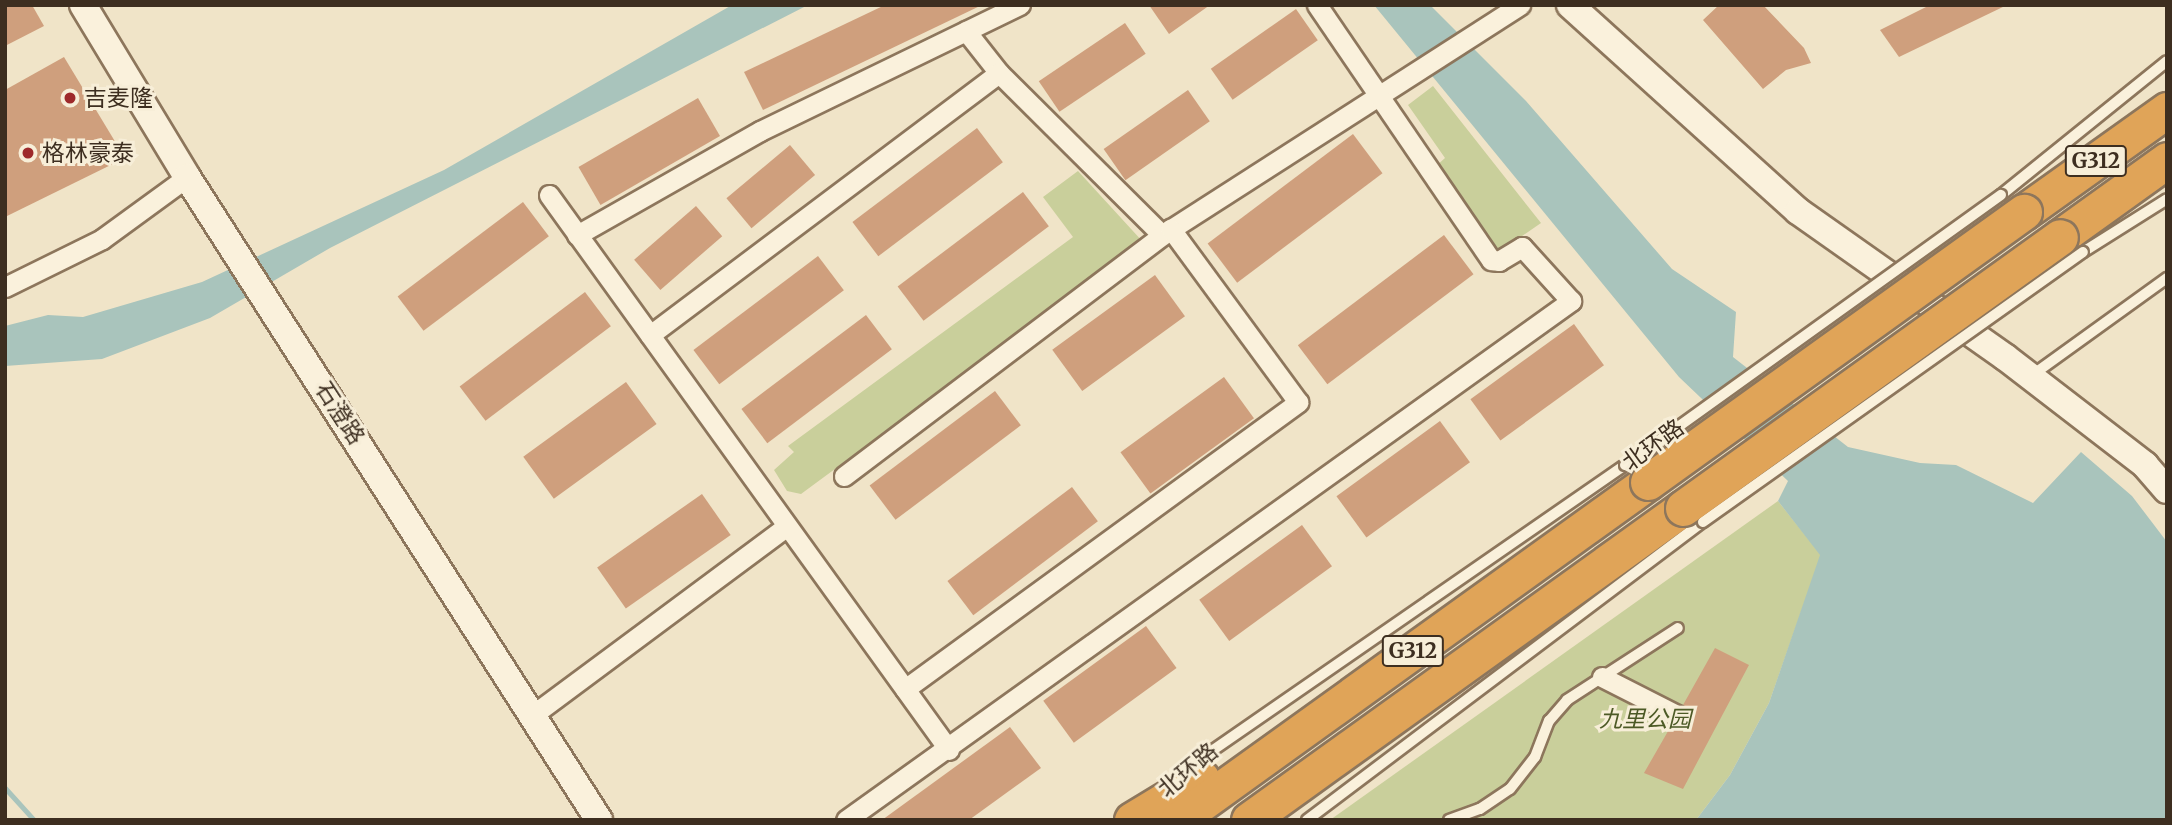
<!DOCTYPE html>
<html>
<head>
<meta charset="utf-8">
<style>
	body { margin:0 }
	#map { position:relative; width:2172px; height:825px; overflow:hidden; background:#f0e4c8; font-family:Merriweather,"Noto Sans SC",serif }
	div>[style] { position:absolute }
	.green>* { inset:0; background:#c9cf9b }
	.water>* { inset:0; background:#a9c4bc }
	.stream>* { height:5px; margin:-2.5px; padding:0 2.5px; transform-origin:2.5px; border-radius:2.5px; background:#a9c4bc }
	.building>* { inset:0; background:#cf9f7d; transform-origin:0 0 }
	.roads { filter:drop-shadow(2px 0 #8d765c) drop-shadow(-2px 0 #8d765c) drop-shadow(0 2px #8d765c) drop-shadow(0 -2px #8d765c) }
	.lane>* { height:10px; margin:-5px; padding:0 5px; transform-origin:5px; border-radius:5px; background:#faf1dc }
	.street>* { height:19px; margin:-9.5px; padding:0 9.5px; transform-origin:9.5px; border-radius:9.5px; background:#faf1dc }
	.secondary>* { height:26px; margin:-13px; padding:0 13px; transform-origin:13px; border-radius:13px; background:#faf1dc }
	.highway>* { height:35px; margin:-17.5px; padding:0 17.5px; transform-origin:17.5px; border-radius:17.5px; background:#e0a458 }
	.bridges { filter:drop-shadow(2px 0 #8d765c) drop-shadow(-2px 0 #8d765c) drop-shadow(0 2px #8d765c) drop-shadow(0 -2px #8d765c) }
	.lane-bridge>* { height:10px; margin:-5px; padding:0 5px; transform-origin:5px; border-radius:5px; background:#faf1dc }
	.highway-bridge>* { height:35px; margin:-17.5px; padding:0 17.5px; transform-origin:17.5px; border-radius:17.5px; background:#e0a458 }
	.dots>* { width:19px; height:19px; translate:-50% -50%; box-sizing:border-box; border:4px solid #f7eed8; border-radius:50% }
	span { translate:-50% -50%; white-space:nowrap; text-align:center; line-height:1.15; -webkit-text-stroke:6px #f7eed8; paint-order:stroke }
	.shield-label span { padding:2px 5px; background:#f7eed8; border:2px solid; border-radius:5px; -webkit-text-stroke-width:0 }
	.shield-label { font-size:21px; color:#3d2e20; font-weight:700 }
	.poi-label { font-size:23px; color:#3d2e20 }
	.left { translate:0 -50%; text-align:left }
	.street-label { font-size:23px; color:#3d2e20 }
	.park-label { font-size:23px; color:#4d5a26; font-style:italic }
	.frame { position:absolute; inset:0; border:7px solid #3d2e20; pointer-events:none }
</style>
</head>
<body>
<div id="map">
	<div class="green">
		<i style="clip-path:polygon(1433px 86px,1541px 223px,1499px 252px,1435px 167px,1445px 158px,1408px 105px)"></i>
		<i style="clip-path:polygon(1078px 171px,1143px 242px,801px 494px,787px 491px,774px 470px,794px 452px,788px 446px,1073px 237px,1043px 197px)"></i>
		<i style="clip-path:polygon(1778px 501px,1821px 555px,1769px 703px,1730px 775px,1696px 820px,1330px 820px)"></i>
	</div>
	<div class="water">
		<i style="clip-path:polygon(732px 5px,808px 5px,330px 248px,210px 318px,102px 359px,5px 366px,5px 326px,48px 315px,83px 317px,202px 282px,444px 170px)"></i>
		<i style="clip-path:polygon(1374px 5px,1430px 5px,1526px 101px,1672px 269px,1736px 312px,1733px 357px,1848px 447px,1920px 463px,1956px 465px,2033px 503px,2081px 452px,2132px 496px,2167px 542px,2167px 820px,1696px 820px,1730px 775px,1769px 703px,1820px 555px,1778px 501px,1788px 481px,1679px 377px)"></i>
	</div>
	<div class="stream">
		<i style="left:5px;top:788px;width:43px;rotate:47.8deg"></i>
	</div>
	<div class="building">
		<i style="clip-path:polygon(5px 5px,32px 5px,44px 26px,5px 46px)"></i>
		<i style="clip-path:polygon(885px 5px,982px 5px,763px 110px,744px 72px)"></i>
		<i style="clip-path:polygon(1149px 5px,1210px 5px,1169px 34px)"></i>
		<i style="clip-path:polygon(1719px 5px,1763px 5px,1804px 48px,1811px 63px,1786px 70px,1763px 89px,1703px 20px)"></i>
		<i style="clip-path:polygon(1930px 5px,2007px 5px,1899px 57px,1880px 30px)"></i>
		<i style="left:1296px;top:9px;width:38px;height:104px;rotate:55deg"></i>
		<i style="left:1125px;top:23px;width:37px;height:104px;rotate:56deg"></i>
		<i style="clip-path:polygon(64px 57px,125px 158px,5px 217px,5px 90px)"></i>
		<i style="left:1188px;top:90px;width:38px;height:103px;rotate:55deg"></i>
		<i style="left:698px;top:98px;width:44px;height:138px;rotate:60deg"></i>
		<i style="left:977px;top:128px;width:43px;height:156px;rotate:53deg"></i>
		<i style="left:1353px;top:134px;width:49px;height:182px;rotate:53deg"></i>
		<i style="left:790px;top:145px;width:39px;height:83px;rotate:50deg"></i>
		<i style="left:1023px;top:192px;width:43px;height:157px;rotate:53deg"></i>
		<i style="left:523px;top:202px;width:43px;height:157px;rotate:53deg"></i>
		<i style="left:696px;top:206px;width:40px;height:82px;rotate:49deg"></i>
		<i style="left:1444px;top:235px;width:49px;height:183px;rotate:53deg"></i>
		<i style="left:818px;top:256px;width:43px;height:156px;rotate:53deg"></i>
		<i style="left:1155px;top:275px;width:51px;height:127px;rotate:54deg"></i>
		<i style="left:585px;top:292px;width:43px;height:157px;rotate:53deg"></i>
		<i style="left:866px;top:315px;width:43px;height:156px;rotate:53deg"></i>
		<i style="left:1574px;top:324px;width:51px;height:128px;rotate:54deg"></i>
		<i style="left:1224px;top:377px;width:51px;height:128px;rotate:54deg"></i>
		<i style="left:626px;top:382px;width:52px;height:127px;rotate:54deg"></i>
		<i style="left:995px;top:391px;width:43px;height:157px;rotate:53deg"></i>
		<i style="left:1440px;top:421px;width:51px;height:128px;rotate:54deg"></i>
		<i style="left:1072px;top:487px;width:43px;height:156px;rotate:53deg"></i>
		<i style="left:702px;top:494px;width:50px;height:128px;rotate:55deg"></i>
		<i style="left:1302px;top:525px;width:51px;height:127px;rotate:54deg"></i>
		<i style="left:1146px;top:626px;width:52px;height:127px;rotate:54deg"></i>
		<i style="clip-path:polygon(1715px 648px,1749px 665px,1683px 789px,1644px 773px,1671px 726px,1688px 721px,1683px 705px)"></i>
		<i style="clip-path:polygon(1010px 727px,1041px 768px,969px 820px,882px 820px)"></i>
	</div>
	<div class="roads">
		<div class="lane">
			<i style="left:2001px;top:195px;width:213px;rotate:-38.9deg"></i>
			<i style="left:2083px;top:252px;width:99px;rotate:-32.2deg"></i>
			<i style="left:2031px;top:376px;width:168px;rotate:-35.8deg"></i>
			<i style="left:1177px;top:775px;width:545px;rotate:-34.68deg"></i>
			<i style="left:1307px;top:820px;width:496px;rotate:-37deg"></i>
			<i style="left:1449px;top:820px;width:33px;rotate:-20deg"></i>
			<i style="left:1480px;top:809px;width:36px;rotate:-34deg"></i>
			<i style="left:1510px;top:789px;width:41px;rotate:-52deg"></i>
			<i style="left:1535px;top:757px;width:39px;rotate:-69deg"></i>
			<i style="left:1549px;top:721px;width:28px;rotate:-49deg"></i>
			<i style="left:1567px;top:700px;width:132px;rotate:-33deg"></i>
		</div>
		<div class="street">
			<i style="left:966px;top:31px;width:53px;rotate:51.8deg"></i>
			<i style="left:999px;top:73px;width:230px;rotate:44.8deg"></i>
			<i style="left:549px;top:195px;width:684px;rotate:54.22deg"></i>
			<i style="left:577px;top:235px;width:210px;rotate:-29.6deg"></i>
			<i style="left:760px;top:131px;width:289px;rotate:-25.9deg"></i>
			<i style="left:5px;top:287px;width:108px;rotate:-26.3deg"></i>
			<i style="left:102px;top:239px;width:105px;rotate:-36.1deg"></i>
			<i style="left:650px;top:335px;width:436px;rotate:-36.9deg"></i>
			<i style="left:844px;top:476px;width:410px;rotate:-37.1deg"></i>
			<i style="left:1171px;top:229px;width:415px;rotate:-32.7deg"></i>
			<i style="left:1602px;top:677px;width:84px;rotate:26.9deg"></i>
			<i style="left:905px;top:689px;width:487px;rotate:-36.1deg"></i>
			<i style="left:1298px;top:402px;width:215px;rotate:-126.3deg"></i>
			<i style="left:534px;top:714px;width:315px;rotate:-36.6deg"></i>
			<i style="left:846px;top:820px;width:892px;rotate:-35.6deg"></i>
			<i style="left:1571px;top:301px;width:73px;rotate:-132.2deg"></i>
			<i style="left:1522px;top:247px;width:27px;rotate:149deg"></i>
			<i style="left:1499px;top:261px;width:8px;rotate:-173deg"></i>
			<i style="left:1491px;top:260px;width:309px;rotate:-124.3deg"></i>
		</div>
		<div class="secondary">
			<i style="left:83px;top:5px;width:201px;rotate:58.8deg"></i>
			<i style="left:187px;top:177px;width:764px;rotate:57.35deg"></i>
			<i style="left:1570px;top:5px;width:307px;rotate:42.1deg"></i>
			<i style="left:1798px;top:211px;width:253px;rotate:35.2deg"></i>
			<i style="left:2005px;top:357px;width:177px;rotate:37.6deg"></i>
			<i style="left:2145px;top:465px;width:33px;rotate:49deg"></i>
		</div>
		<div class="highway">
			<i style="left:2024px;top:212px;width:176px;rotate:-35.5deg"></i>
			<i style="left:2060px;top:237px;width:132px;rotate:-35.7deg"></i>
			<i style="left:1132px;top:820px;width:81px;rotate:-31.3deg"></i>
			<i style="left:1178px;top:820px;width:579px;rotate:-35.72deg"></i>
			<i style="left:1249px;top:820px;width:535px;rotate:-35.71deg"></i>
		</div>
	</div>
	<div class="bridges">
		<div class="lane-bridge">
			<i style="left:1625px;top:465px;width:463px;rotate:-35.7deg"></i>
			<i style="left:1703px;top:522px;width:466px;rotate:-35.4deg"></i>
		</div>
		<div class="highway-bridge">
			<i style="left:1648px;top:482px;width:463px;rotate:-35.7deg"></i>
			<i style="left:1683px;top:508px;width:464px;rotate:-35.7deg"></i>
		</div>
	</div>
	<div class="dots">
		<i style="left:70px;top:98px;background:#9e2a2b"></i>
		<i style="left:28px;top:153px;background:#9e2a2b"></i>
	</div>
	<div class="shield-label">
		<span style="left:2096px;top:161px">G312</span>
		<span style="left:1413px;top:651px">G312</span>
	</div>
	<div class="poi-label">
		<span class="left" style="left:84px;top:98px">吉麦隆</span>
		<span class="left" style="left:42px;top:153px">格林豪泰</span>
	</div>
	<div class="street-label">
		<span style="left:340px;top:413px;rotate:57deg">石澄路</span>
		<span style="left:1653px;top:445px;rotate:-36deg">北环路</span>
		<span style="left:1188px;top:770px;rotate:-40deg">北环路</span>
	</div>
	<div class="park-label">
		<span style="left:1645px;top:719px">九里公园</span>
	</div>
	<div class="frame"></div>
</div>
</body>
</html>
